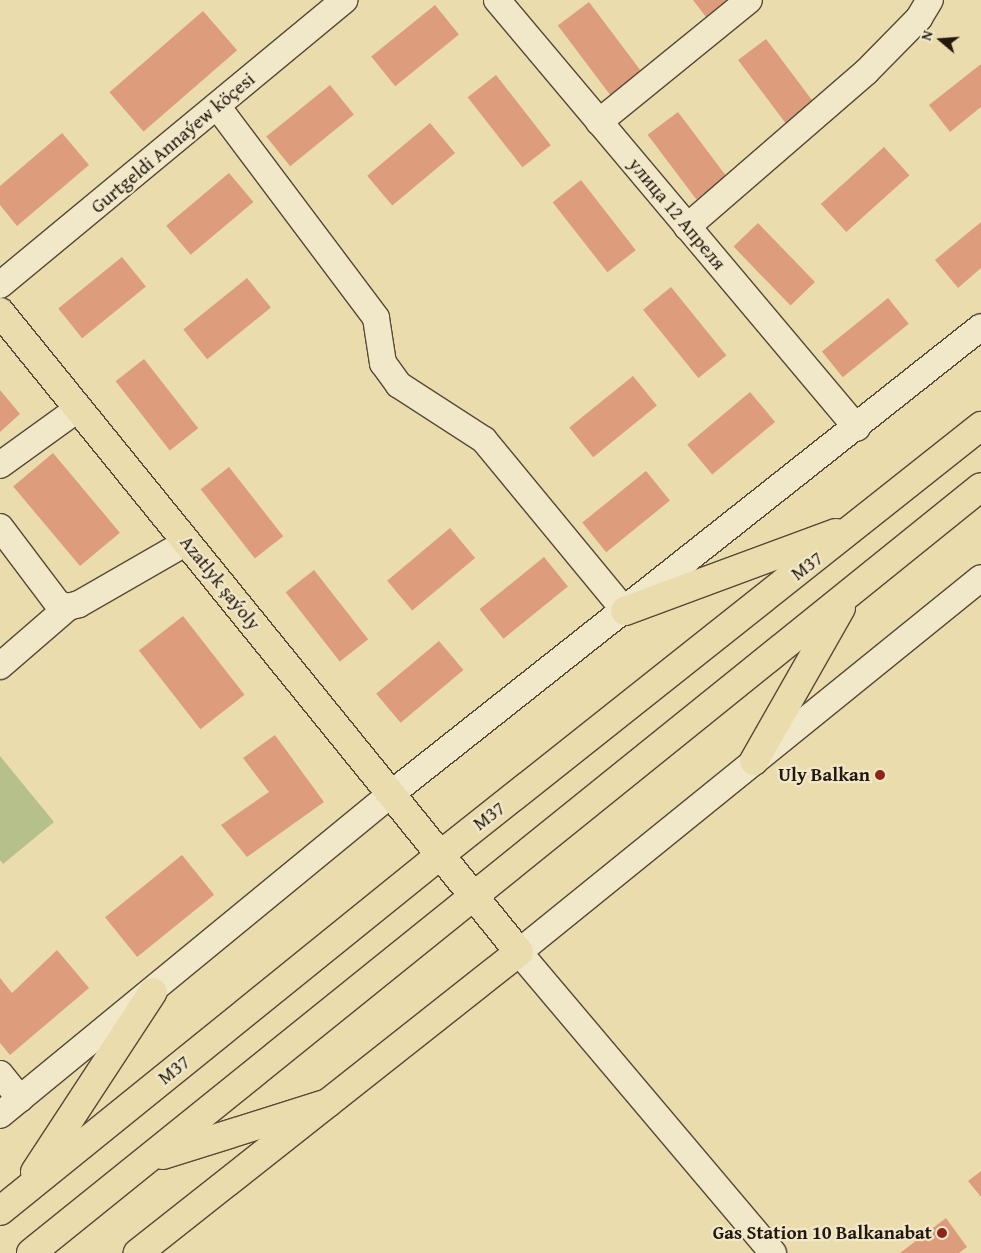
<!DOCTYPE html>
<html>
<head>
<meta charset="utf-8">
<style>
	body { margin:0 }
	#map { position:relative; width:981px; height:1253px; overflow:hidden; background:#eadcad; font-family:"Gentium Book Plus",serif }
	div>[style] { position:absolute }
	.green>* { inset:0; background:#b5c08b }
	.building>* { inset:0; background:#dd9d7d; transform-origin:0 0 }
	.roads { filter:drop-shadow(1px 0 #564936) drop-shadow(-1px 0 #564936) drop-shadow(0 1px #564936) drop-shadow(0 -1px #564936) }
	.minor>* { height:26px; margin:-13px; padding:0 13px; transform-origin:13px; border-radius:13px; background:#f1e8ca }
	.major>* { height:28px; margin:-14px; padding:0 14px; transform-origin:14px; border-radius:14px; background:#eadcad }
	.highway>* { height:28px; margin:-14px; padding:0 14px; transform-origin:14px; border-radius:14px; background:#eadcad }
	.dots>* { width:14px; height:14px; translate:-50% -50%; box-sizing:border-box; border:2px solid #f1e8ca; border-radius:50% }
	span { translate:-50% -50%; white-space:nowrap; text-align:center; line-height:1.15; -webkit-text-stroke:4.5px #f1e8ca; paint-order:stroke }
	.street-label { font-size:19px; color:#24180e }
	.poi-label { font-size:19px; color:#24180e; font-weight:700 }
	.right { translate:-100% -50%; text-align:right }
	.north { position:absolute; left:916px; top:15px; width:50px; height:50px; -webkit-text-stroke:4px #f1e8ca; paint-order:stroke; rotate:288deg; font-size:14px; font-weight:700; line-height:20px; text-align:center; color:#24180e }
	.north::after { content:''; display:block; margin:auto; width:18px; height:22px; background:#24180e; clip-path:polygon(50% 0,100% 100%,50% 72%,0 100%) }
</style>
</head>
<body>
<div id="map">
	<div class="green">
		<i style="clip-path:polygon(0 756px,54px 822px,3px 864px,0 860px)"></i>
	</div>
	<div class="building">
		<i style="clip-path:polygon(693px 0,728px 0,706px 17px)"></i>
		<i style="left:589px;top:2px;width:92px;height:39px;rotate:53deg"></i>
		<i style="left:435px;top:5px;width:38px;height:82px;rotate:51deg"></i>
		<i style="left:203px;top:11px;width:52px;height:124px;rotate:49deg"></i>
		<i style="left:766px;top:39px;width:81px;height:35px;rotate:53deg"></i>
		<i style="clip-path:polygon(981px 64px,981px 107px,950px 132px,929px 105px)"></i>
		<i style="left:496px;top:75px;width:89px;height:36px;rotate:52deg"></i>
		<i style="left:330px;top:85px;width:38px;height:82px;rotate:51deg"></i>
		<i style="left:678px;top:112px;width:81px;height:38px;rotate:53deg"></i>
		<i style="left:430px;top:123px;width:39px;height:82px;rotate:50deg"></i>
		<i style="clip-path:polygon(62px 133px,89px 165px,17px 226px,0 205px,0 186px)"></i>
		<i style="left:884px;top:147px;width:38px;height:85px;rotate:48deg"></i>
		<i style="left:229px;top:173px;width:38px;height:82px;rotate:50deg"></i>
		<i style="left:581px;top:180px;width:89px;height:36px;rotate:52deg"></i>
		<i style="clip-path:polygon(981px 222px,981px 268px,958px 288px,935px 260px)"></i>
		<i style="left:758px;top:223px;width:82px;height:34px;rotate:46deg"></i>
		<i style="left:122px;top:257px;width:38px;height:82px;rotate:51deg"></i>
		<i style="left:247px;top:278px;width:38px;height:82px;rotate:51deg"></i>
		<i style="left:671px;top:287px;width:88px;height:36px;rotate:51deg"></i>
		<i style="left:888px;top:298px;width:33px;height:85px;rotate:51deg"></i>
		<i style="left:144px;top:359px;width:88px;height:36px;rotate:52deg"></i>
		<i style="left:633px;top:376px;width:38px;height:82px;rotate:51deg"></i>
		<i style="clip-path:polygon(0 390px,20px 414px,0 432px)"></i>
		<i style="left:750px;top:392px;width:39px;height:82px;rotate:50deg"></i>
		<i style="left:53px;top:453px;width:104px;height:52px;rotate:50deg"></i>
		<i style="left:229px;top:467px;width:88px;height:36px;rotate:52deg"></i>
		<i style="left:646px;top:471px;width:38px;height:82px;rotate:51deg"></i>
		<i style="left:450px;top:528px;width:39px;height:82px;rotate:50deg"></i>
		<i style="left:544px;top:557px;width:38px;height:83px;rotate:51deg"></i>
		<i style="left:314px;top:570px;width:88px;height:36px;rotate:52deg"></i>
		<i style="left:183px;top:616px;width:100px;height:56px;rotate:52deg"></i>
		<i style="left:439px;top:641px;width:38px;height:82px;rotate:50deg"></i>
		<i style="clip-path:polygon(275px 735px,324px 802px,247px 857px,221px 825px,269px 792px,243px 758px)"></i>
		<i style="left:182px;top:855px;width:51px;height:99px;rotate:51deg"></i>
		<i style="clip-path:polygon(57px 950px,89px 988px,10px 1055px,0 1043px,0 978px,12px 993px)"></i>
		<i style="clip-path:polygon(981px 1171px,981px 1197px,968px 1181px)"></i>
		<i style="clip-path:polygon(946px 1218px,967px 1247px,959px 1253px,900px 1253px)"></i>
	</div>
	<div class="roads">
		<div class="minor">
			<i style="left:497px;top:0;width:559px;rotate:49.93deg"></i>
			<i style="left:217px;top:106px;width:265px;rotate:53.1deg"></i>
			<i style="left:376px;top:318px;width:46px;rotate:81.2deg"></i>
			<i style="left:383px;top:363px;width:27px;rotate:54deg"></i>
			<i style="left:399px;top:385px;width:101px;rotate:32.9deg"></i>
			<i style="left:484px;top:440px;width:222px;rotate:50.5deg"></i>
			<i style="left:599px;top:122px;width:193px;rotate:-39.1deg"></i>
			<i style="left:687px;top:227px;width:237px;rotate:-40.9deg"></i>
			<i style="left:866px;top:72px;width:76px;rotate:-45.5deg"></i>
			<i style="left:919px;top:18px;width:21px;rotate:-59deg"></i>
			<i style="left:0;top:285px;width:447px;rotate:-39.6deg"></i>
			<i style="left:0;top:465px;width:97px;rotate:-35.8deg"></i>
			<i style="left:0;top:527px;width:96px;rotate:53deg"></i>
			<i style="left:58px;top:604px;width:10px;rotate:17deg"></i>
			<i style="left:68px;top:607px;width:11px;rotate:-15deg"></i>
			<i style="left:79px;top:604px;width:125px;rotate:-29.9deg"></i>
			<i style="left:0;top:666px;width:90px;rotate:-40.9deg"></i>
			<i style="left:0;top:1074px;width:32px;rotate:51deg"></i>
			<i style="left:0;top:1115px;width:506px;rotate:-39.39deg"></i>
			<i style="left:391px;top:794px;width:752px;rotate:-38.36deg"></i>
			<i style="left:773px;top:1253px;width:394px;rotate:-130.2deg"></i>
			<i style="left:519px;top:952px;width:594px;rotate:-38.99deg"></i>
		</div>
		<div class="major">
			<i style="left:0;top:312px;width:824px;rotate:50.96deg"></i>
			<i style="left:519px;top:952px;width:486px;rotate:141.7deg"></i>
		</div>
		<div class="highway">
			<i style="left:625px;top:611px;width:225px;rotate:-20.3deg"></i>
			<i style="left:754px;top:761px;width:176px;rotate:-60.4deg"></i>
			<i style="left:163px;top:1155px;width:173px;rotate:-17.5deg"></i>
			<i style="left:35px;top:1172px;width:215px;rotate:-56.8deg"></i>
			<i style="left:0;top:1211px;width:565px;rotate:-38.96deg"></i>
			<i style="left:439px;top:856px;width:692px;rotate:-38.43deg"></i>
			<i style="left:31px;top:1253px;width:1220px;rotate:-38.88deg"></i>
		</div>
	</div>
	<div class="dots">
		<i style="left:880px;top:775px;background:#8f2418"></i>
		<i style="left:942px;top:1233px;background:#8f2418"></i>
	</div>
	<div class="street-label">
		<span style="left:173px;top:143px;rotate:-40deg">Gurtgeldi Annaýew köçesi</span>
		<span style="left:677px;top:214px;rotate:50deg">улица 12 Апреля</span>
		<span style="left:807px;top:566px;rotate:-38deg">M37</span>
		<span style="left:220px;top:583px;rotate:51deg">Azatlyk şaýoly</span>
		<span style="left:489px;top:816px;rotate:-38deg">M37</span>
		<span style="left:174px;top:1070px;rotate:-39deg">M37</span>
	</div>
	<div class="poi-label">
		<span class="right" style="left:870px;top:775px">Uly Balkan</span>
		<span class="right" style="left:932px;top:1233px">Gas Station 10 Balkanabat</span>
	</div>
	<div class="north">N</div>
</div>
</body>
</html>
